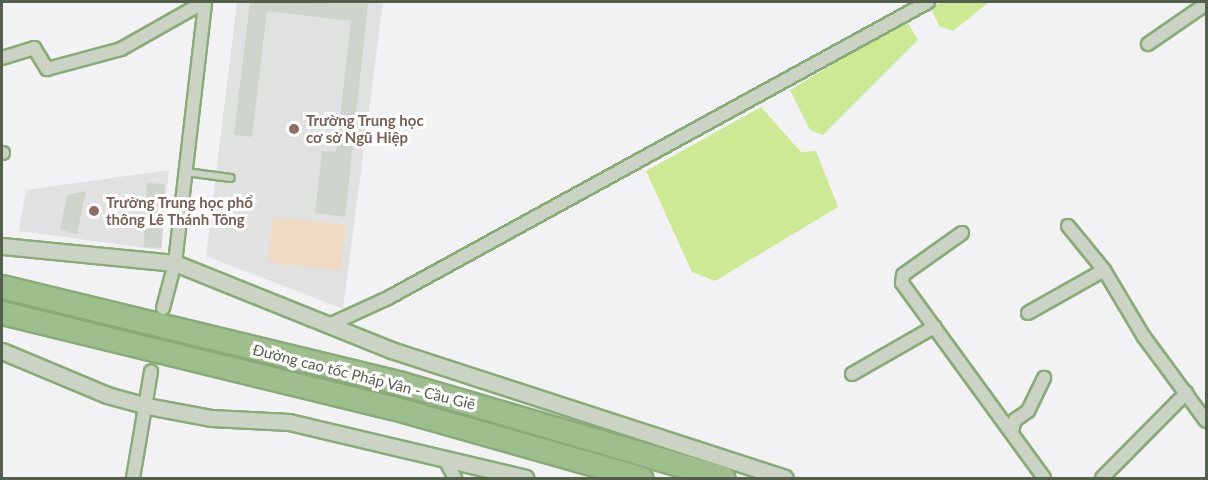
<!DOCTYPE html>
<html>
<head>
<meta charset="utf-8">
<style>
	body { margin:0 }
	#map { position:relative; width:1208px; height:480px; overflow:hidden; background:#f2f2f4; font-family:Lato,sans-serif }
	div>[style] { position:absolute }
	.education>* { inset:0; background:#e1e1e2 }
	.green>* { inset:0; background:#efdac4; transform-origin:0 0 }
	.water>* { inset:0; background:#cde993 }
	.building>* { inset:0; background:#ced4cc; transform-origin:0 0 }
	.roads { filter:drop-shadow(2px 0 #8aaa78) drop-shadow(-2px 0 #8aaa78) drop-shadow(0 2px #8aaa78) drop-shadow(0 -2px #8aaa78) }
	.service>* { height:6px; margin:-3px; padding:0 3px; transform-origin:3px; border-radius:3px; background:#cbd3c4 }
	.minor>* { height:12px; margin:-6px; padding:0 6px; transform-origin:6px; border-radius:6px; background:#cbd3c4 }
	.tertiary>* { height:15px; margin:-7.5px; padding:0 7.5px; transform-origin:7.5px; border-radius:7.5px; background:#cbd3c4 }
	.motorway>* { height:22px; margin:-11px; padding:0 11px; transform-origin:11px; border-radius:11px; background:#9fbe8d }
	.dots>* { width:16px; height:16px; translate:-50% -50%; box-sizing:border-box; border:3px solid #fff; border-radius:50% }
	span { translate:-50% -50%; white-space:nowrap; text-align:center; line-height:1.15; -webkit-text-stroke:6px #fff; paint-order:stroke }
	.education-label { font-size:15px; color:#785e54; font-weight:700 }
	.left { translate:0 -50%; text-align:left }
	.street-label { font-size:15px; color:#535f4a }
	.frame { position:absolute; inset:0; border:3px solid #535f4a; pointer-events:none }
</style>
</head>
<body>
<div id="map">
	<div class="education">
		<i style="clip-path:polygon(237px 2px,383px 2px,343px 309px,206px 256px)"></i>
		<i style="clip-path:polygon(169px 170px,161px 250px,19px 231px,26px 190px)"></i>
	</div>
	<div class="green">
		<i style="left:273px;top:217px;width:73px;height:46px;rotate:6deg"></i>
	</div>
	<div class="water">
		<i style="clip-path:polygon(942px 2px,989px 2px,953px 31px,939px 26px,931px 8px)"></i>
		<i style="clip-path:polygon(906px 20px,918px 40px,823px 135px,810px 130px,790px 90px)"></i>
		<i style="clip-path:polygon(761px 107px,801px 152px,816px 151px,838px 207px,715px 281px,692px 272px,646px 171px)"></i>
	</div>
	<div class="building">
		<i style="clip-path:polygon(250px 2px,368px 4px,345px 217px,315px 213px,322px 151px,336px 152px,351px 21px,267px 11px,252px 137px,234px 135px)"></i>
		<i style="left:147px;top:183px;width:18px;height:64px;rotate:3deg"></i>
		<i style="clip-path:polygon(86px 191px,77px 234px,60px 230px,67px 195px)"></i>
	</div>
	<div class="roads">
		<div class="service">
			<i style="left:186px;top:172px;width:45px;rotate:7.6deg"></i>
		</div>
		<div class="minor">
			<i style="left:1148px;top:44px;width:70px;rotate:-34.6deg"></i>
			<i style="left:2px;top:58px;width:34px;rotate:-17deg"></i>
			<i style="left:34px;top:48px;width:25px;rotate:58deg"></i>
			<i style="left:47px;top:69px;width:77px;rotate:-15.1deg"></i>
			<i style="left:121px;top:49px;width:95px;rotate:-29.5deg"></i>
			<i style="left:2px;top:153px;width:1px"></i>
			<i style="left:1068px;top:226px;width:57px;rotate:50.7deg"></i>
			<i style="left:1104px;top:270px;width:78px;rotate:59.2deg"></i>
			<i style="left:1144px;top:337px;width:104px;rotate:53.6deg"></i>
			<i style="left:962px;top:233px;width:72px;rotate:144.6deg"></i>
			<i style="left:903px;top:275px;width:8px;rotate:97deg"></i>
			<i style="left:902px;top:283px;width:241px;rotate:53.9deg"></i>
			<i style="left:163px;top:308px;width:47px;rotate:-75.1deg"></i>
			<i style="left:175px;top:263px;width:263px;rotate:-83.4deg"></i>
			<i style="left:1028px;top:313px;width:87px;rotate:-29.5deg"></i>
			<i style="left:329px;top:325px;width:65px;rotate:-24.6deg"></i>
			<i style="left:388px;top:298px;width:616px;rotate:-28.73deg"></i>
			<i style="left:852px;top:374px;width:95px;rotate:-29.8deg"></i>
			<i style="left:1012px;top:431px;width:11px;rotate:-75deg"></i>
			<i style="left:1015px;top:420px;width:16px;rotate:-35deg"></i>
			<i style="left:1028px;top:411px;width:37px;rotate:-64deg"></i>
			<i style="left:444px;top:458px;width:23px;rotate:61deg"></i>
			<i style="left:133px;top:478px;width:108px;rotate:-80.4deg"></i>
			<i style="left:1102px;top:478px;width:120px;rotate:-45.3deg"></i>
		</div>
		<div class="tertiary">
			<i style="left:2px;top:246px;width:174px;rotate:5.6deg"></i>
			<i style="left:175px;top:263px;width:233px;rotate:21.9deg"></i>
			<i style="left:391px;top:350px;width:414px;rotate:18deg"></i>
			<i style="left:2px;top:351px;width:114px;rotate:22.7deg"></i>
			<i style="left:107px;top:395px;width:41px;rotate:15.4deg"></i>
			<i style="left:147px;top:406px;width:66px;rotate:10.5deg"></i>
			<i style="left:212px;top:418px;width:77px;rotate:3deg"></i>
			<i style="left:289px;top:422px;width:243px;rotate:13.3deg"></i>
		</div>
		<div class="motorway">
			<i style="left:2px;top:287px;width:408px;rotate:13.6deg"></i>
			<i style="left:399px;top:383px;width:338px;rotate:16.3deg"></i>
			<i style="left:2px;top:313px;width:402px;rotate:13.7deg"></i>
			<i style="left:393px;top:408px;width:258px;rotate:15.8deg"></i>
		</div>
	</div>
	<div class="dots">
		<i style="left:294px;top:129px;background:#8d6e63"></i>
		<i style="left:94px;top:211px;background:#8d6e63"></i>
	</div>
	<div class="education-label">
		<span class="left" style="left:306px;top:129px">Trường Trung học<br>cơ sở Ngũ Hiệp</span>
		<span class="left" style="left:106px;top:211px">Trường Trung học phổ<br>thông Lê Thánh Tông</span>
	</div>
	<div class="street-label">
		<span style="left:364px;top:377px;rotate:14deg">Đường cao tốc Pháp Vân - Cầu Giẽ</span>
	</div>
	<div class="frame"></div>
</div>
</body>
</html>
